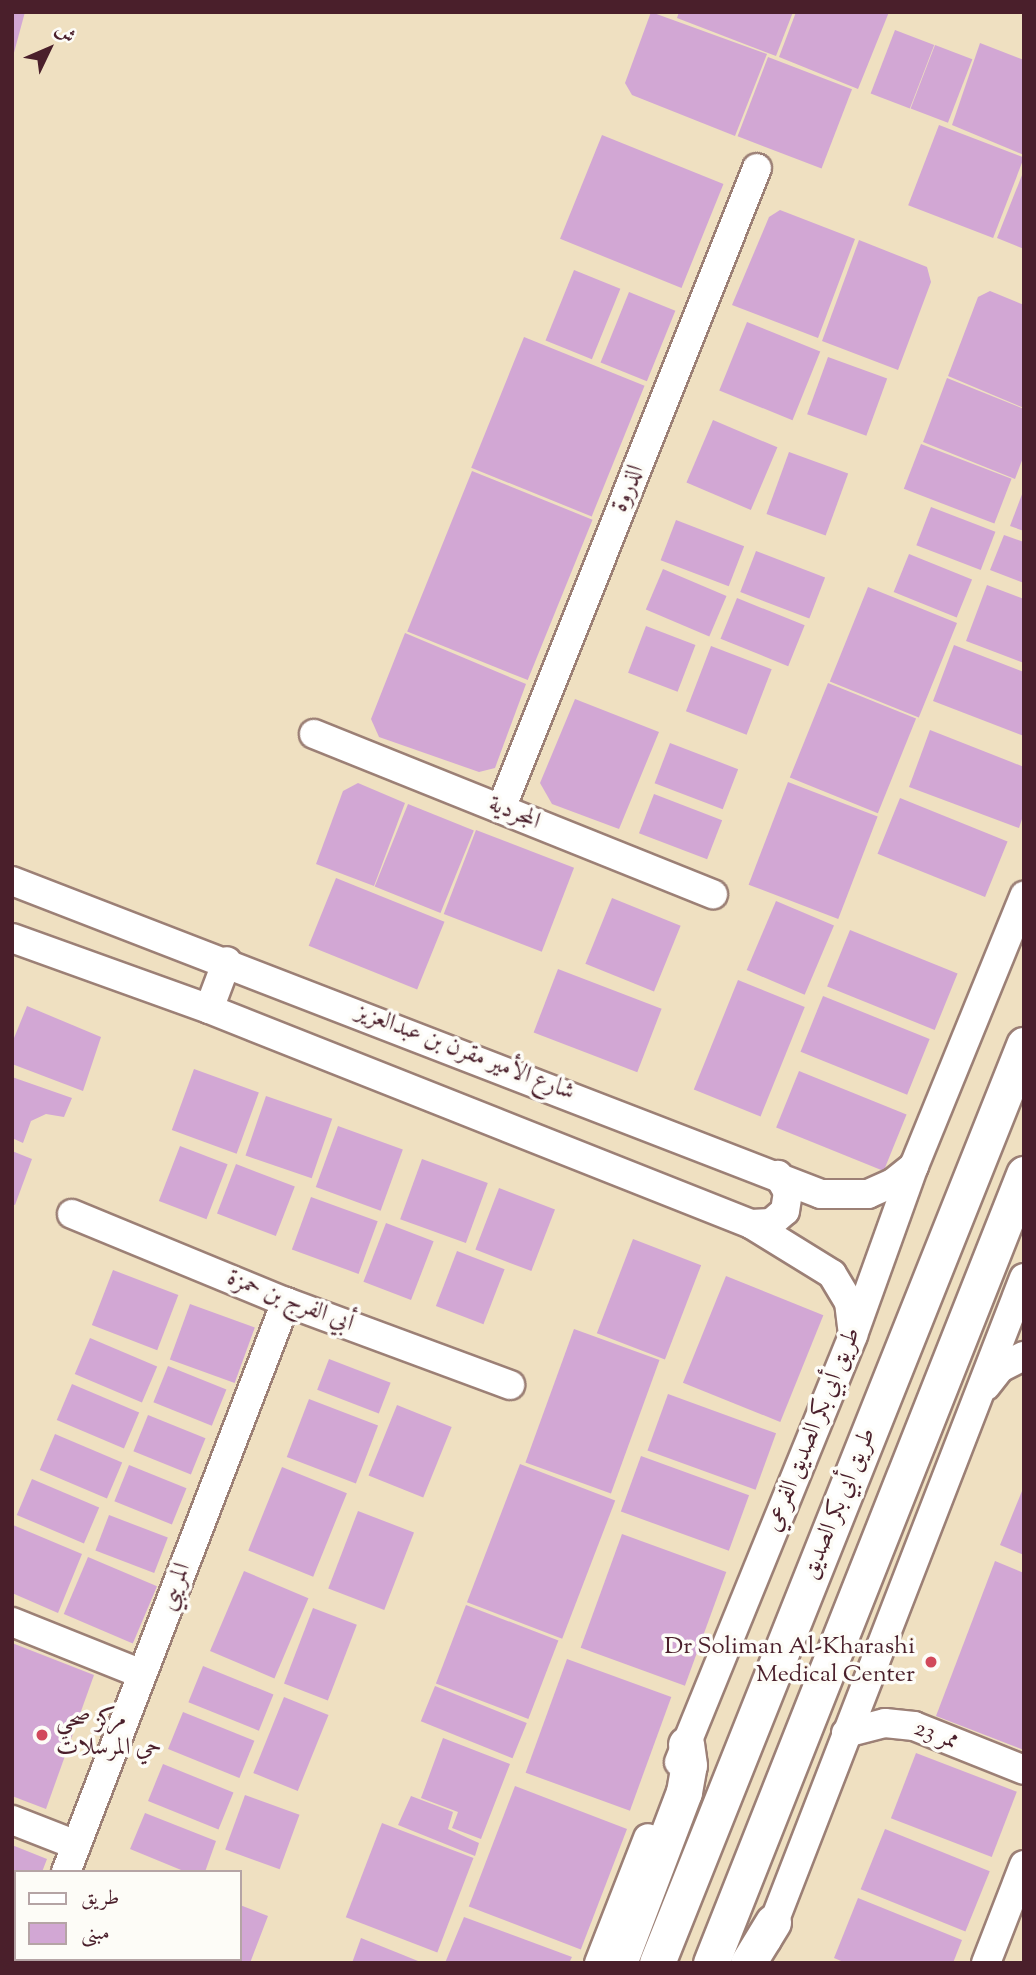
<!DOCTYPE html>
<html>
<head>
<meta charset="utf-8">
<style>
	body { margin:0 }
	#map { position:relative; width:1036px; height:1975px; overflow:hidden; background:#efe0c1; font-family:"Sorts Mill Goudy",Amiri,serif }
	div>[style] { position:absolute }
	.building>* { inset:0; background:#d2a7d4; transform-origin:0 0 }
	.roads { filter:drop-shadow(2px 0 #9c8076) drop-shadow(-2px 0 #9c8076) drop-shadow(0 2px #9c8076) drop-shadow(0 -2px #9c8076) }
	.minor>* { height:28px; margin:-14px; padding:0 14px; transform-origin:14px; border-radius:14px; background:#fff }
	.major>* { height:35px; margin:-17.5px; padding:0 17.5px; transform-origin:17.5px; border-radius:17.5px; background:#fff }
	.dots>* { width:19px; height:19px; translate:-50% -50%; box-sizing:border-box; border:4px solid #fdfcf7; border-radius:50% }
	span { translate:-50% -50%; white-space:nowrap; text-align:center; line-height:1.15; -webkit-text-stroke:7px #fdfcf7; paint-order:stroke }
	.street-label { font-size:24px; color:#4a1f2b }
	.poi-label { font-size:24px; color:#4a1f2b }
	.right { translate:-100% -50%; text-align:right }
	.left { translate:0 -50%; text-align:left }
	.frame { position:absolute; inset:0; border:14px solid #4a1f2b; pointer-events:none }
	.legend { position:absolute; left:14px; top:1870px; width:228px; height:91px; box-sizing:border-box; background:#fdfcf7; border:2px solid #b5a4a5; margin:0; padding:9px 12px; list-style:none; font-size:21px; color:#4a1f2b }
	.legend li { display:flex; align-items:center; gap:14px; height:35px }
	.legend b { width:35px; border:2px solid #b5a4a5 }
	.north { position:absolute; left:14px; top:14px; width:70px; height:70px; -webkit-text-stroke:5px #fdfcf7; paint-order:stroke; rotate:46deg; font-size:19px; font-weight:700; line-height:28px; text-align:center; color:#4a1f2b }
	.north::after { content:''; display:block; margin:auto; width:24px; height:32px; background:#4a1f2b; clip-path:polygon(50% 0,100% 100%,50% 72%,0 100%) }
</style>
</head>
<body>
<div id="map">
	<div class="building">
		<i style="clip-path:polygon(12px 12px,25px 12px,12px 60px)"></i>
		<i style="clip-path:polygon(651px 12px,767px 54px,735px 136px,632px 95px,625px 83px)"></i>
		<i style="clip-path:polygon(679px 12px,793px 12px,776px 56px,677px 18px)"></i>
		<i style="clip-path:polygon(796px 12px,889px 12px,858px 89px,779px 57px)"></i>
		<i style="left:895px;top:30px;width:42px;height:68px;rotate:21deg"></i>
		<i style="clip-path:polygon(980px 43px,1024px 60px,1024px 155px,952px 125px)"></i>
		<i style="left:935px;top:45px;width:40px;height:68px;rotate:21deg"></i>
		<i style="left:768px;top:57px;width:90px;height:85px;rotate:21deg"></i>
		<i style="left:939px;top:125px;width:91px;height:86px;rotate:21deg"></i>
		<i style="left:602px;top:135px;width:131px;height:112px;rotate:22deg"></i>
		<i style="clip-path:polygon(1024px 170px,1024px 249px,997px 238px)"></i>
		<i style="clip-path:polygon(780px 210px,855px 239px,818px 338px,732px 305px,769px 217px)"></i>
		<i style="clip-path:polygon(859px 240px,927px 267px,931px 282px,898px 370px,822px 341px)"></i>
		<i style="left:574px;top:270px;width:50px;height:76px;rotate:22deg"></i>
		<i style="clip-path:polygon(990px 291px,1024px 305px,1024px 408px,948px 376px,978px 297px)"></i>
		<i style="left:629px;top:292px;width:50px;height:76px;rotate:22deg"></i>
		<i style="left:747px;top:322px;width:79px;height:74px;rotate:22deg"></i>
		<i style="left:524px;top:337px;width:130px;height:141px;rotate:22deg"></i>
		<i style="left:828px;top:357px;width:63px;height:61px;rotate:20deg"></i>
		<i style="clip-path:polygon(947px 378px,1024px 409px,1024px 455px,1015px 479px,923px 442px)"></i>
		<i style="left:713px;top:420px;width:70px;height:68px;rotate:23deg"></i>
		<i style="left:921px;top:444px;width:97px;height:48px;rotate:21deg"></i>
		<i style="left:789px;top:452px;width:63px;height:66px;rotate:20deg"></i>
		<i style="left:472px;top:471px;width:130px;height:173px;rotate:22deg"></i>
		<i style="clip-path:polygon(1024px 489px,1024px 531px,1010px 526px)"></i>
		<i style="left:931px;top:507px;width:69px;height:41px;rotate:21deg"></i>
		<i style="left:676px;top:520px;width:73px;height:43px;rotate:21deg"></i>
		<i style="clip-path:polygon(1004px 535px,1024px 542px,1024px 583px,990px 570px)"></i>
		<i style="left:756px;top:551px;width:74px;height:44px;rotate:21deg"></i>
		<i style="left:909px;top:554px;width:68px;height:41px;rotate:22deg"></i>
		<i style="left:663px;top:569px;width:69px;height:44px;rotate:23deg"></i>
		<i style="clip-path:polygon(987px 585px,1024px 599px,1024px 663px,966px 641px)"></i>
		<i style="left:868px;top:587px;width:96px;height:102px;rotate:22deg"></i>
		<i style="left:737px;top:598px;width:73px;height:44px;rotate:22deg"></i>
		<i style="left:646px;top:626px;width:53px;height:50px;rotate:21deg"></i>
		<i style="clip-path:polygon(405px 633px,526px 684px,495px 768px,479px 772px,379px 737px,371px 719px)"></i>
		<i style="clip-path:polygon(954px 645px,1024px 672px,1024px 736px,933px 701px)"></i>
		<i style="left:711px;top:646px;width:65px;height:70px;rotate:21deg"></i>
		<i style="left:828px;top:683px;width:95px;height:102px;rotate:22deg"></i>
		<i style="clip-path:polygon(575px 699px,659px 732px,619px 829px,552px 804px,540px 783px)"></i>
		<i style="clip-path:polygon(930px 730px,1024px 767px,1024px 813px,1019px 828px,909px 787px)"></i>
		<i style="left:670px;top:743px;width:73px;height:43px;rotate:21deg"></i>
		<i style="left:788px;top:782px;width:96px;height:110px;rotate:21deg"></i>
		<i style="clip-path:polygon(358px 783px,405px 803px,374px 886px,316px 864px,343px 791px)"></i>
		<i style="left:654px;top:794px;width:73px;height:42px;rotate:21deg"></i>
		<i style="left:900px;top:798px;width:116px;height:60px;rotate:22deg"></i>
		<i style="left:408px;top:804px;width:71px;height:89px;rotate:22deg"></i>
		<i style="left:476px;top:830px;width:105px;height:90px;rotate:21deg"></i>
		<i style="left:336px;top:878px;width:117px;height:73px;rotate:22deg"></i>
		<i style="left:612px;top:898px;width:74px;height:71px;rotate:22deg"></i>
		<i style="left:776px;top:901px;width:63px;height:75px;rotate:23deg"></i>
		<i style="left:850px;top:930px;width:116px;height:61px;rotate:22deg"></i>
		<i style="left:558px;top:969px;width:111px;height:68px;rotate:21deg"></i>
		<i style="left:738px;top:980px;width:72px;height:118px;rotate:22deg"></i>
		<i style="left:823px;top:996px;width:115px;height:60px;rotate:22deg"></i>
		<i style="clip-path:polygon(27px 1006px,101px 1037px,83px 1091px,12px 1064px,12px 1043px)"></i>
		<i style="left:194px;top:1069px;width:69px;height:65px;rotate:20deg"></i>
		<i style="left:799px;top:1071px;width:116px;height:61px;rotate:22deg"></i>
		<i style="clip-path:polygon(12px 1077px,72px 1098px,64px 1117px,46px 1114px,31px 1121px,23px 1143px,12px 1138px)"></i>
		<i style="left:266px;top:1096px;width:70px;height:63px;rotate:19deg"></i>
		<i style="left:338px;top:1126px;width:69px;height:65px;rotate:20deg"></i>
		<i style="left:180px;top:1146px;width:51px;height:59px;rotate:21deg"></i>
		<i style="clip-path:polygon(12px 1151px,32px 1159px,15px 1205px,12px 1204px)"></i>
		<i style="left:422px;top:1159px;width:70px;height:64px;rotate:20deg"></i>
		<i style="left:236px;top:1164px;width:63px;height:53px;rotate:21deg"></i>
		<i style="left:499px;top:1188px;width:60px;height:66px;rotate:21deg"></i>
		<i style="left:311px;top:1197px;width:71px;height:56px;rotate:20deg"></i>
		<i style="left:386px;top:1223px;width:51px;height:63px;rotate:21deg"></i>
		<i style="left:633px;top:1239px;width:73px;height:101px;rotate:21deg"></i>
		<i style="left:457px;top:1251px;width:51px;height:59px;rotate:21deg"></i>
		<i style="left:113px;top:1270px;width:70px;height:59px;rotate:21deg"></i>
		<i style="left:726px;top:1276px;width:105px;height:115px;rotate:22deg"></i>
		<i style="left:190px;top:1304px;width:69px;height:59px;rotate:20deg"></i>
		<i style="left:574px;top:1329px;width:91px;height:142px;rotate:20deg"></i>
		<i style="left:90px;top:1338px;width:73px;height:39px;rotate:23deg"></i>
		<i style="left:329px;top:1359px;width:66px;height:33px;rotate:21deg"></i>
		<i style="left:168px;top:1366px;width:63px;height:39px;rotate:22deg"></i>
		<i style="left:72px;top:1384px;width:73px;height:39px;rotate:23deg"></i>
		<i style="left:668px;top:1394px;width:115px;height:60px;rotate:20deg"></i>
		<i style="left:309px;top:1399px;width:74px;height:62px;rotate:21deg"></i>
		<i style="left:397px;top:1405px;width:59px;height:76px;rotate:22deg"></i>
		<i style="left:148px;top:1415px;width:62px;height:39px;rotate:22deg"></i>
		<i style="left:55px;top:1434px;width:73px;height:39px;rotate:23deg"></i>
		<i style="left:641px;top:1456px;width:115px;height:59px;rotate:20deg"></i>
		<i style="left:520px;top:1464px;width:102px;height:148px;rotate:21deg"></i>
		<i style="left:129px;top:1465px;width:62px;height:39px;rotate:22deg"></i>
		<i style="left:282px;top:1467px;width:70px;height:90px;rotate:22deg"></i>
		<i style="left:32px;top:1479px;width:73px;height:39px;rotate:23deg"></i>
		<i style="clip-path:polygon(1024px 1486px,1024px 1555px,1000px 1545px)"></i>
		<i style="left:358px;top:1511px;width:60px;height:83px;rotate:21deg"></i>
		<i style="left:109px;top:1515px;width:63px;height:38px;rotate:21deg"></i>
		<i style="clip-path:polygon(13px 1525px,82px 1554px,58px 1613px,12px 1593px)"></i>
		<i style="left:622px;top:1534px;width:111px;height:121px;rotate:20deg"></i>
		<i style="left:88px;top:1557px;width:75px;height:62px;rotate:23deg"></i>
		<i style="clip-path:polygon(995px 1561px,1024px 1573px,1024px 1750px,936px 1716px)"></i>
		<i style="left:244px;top:1571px;width:70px;height:87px;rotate:23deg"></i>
		<i style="left:466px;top:1605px;width:99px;height:84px;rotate:21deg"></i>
		<i style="left:313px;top:1608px;width:47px;height:81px;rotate:21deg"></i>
		<i style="clip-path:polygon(12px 1643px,94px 1675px,46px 1809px,12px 1796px)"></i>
		<i style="left:567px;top:1659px;width:111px;height:121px;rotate:20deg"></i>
		<i style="left:203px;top:1666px;width:76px;height:39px;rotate:22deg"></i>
		<i style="left:435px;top:1686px;width:99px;height:38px;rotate:22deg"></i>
		<i style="left:284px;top:1697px;width:48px;height:82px;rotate:22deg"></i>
		<i style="left:183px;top:1712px;width:77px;height:40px;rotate:22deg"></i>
		<i style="clip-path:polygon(443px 1738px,510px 1764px,481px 1839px,452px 1828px,458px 1812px,421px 1798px)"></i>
		<i style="left:916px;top:1753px;width:108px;height:70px;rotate:21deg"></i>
		<i style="left:163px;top:1764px;width:76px;height:40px;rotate:22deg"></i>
		<i style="left:515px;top:1786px;width:120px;height:129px;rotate:21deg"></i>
		<i style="left:245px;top:1795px;width:58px;height:58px;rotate:20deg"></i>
		<i style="clip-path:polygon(411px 1796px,453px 1812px,448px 1829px,479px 1843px,475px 1856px,398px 1825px)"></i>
		<i style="clip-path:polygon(145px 1813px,216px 1841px,205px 1872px,186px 1872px,130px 1849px)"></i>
		<i style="left:382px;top:1823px;width:98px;height:101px;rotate:21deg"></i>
		<i style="left:885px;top:1829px;width:113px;height:65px;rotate:22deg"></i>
		<i style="clip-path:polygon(12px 1845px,47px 1859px,42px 1872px,16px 1872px,12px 1947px)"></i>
		<i style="clip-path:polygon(858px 1898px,962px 1940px,953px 1963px,846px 1963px,834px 1958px)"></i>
		<i style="clip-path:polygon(240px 1905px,268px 1916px,250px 1963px,181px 1960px,240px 1959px)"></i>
		<i style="clip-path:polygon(464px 1917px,572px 1957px,569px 1963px,445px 1963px)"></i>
		<i style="clip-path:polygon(361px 1938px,423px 1963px,352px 1963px)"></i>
		<i style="clip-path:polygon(65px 1959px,103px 1959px,112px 1963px,64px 1963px)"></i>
		<i style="clip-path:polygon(119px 1959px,173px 1959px,172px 1963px)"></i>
	</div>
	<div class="roads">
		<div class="minor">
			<i style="left:314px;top:734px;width:430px;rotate:21.9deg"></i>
			<i style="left:501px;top:809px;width:690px;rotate:-68.23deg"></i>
			<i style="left:12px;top:881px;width:867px;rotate:21.15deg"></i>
			<i style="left:821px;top:1194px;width:47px"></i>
			<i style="left:868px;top:1194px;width:27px;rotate:-24deg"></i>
			<i style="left:893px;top:1183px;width:27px;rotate:-39deg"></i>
			<i style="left:12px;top:938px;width:209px;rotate:19.8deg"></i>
			<i style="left:209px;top:1009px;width:583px;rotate:21.64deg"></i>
			<i style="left:751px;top:1224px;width:95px;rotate:31.7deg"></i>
			<i style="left:832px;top:1274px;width:33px;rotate:59deg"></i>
			<i style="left:849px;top:1302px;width:31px;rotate:83deg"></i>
			<i style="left:209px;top:1009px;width:51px;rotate:-69.4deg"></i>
			<i style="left:72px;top:1214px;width:231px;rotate:22.4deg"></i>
			<i style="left:286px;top:1302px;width:239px;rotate:20.3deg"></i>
			<i style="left:751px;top:1224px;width:20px;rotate:-3deg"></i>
			<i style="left:771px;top:1223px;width:18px;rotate:-41deg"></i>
			<i style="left:785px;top:1211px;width:19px;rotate:-81deg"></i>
			<i style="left:788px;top:1192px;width:20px;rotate:-120deg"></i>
			<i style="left:986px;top:1386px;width:23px;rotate:-52deg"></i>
			<i style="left:1000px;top:1368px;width:27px;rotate:-27deg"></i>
			<i style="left:12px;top:1622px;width:140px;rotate:21.8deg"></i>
			<i style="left:846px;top:1733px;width:40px;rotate:-14.4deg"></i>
			<i style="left:885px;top:1723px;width:29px;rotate:6deg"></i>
			<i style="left:914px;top:1726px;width:118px;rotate:21.8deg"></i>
			<i style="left:679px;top:1762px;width:461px;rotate:-67.8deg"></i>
			<i style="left:853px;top:1335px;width:180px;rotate:-70.2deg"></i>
			<i style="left:914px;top:1166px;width:292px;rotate:-67.8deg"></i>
			<i style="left:12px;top:1820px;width:69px;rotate:21.3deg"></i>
			<i style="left:66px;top:1872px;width:611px;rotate:-68.9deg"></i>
			<i style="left:767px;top:1940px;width:710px;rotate:-68.78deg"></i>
			<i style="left:31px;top:1963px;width:4px;rotate:-63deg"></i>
			<i style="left:599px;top:1963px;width:134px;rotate:-68.6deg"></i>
			<i style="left:986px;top:1963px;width:105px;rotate:-68.8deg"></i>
		</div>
		<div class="major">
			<i style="left:619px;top:1963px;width:183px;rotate:-69.2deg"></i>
			<i style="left:684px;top:1792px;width:27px;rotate:-80deg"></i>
			<i style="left:689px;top:1765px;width:21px;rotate:-98deg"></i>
			<i style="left:657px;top:1963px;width:989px;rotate:-68.21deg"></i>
			<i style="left:711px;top:1963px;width:849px;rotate:-68.36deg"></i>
			<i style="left:748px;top:1963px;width:48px;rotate:-58.6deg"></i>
		</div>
	</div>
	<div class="dots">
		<i style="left:931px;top:1662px;background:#d1495b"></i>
		<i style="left:42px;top:1735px;background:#d1495b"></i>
	</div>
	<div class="street-label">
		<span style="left:629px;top:489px;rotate:-68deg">الذروة</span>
		<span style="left:514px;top:814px;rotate:22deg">المجردية</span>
		<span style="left:465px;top:1053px;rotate:21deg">شارع الأمير مقرن بن عبدالعزيز</span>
		<span style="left:290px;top:1302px;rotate:21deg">أبي الفرج بن حمزة</span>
		<span style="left:814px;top:1430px;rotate:-68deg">طريق أبي بكر الصديق الفرعي</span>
		<span style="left:840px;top:1504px;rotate:-68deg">طريق أبي بكر الصديق</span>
		<span style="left:176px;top:1587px;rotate:-69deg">المريبي</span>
		<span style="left:936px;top:1736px;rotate:20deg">ممر 23</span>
	</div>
	<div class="poi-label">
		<span class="right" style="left:915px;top:1662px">Dr Soliman Al-Kharashi<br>Medical Center</span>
		<span class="left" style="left:56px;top:1735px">مركز صحي<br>حي المرسلات</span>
	</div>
	<div class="frame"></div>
	<ul class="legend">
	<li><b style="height:9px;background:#fff"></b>طريق</li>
	<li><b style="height:19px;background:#d2a7d4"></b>مبنى</li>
	</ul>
	<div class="north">ش</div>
</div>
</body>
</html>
